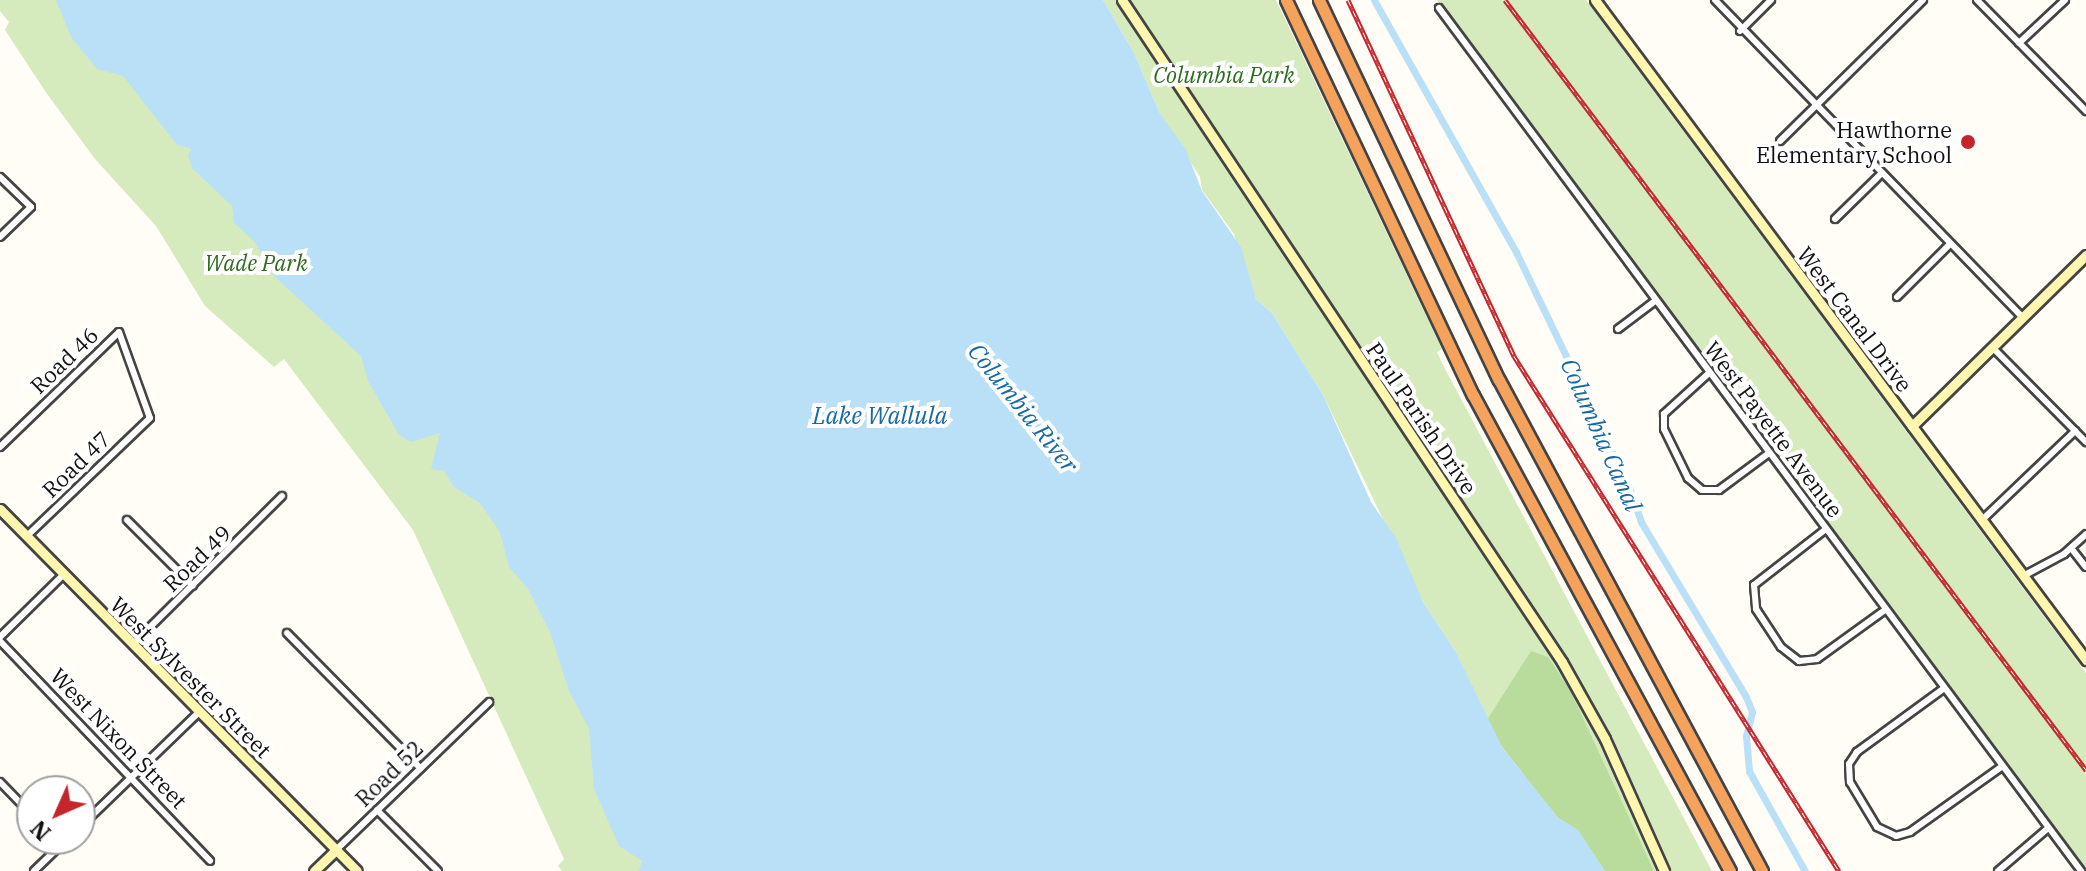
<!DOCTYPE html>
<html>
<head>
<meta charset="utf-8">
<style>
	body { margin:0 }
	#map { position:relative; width:2086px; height:871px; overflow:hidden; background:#fffdf5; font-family:"IBM Plex Serif",serif }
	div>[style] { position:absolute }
	.green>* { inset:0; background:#d5ebbd }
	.forest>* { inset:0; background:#b9dc9c }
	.water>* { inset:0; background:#b9e0f7 }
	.canal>* { height:7px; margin:-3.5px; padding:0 3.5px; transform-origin:3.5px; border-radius:3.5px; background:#b9e0f7 }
	.roads { filter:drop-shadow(2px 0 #444) drop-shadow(-2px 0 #444) drop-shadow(0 2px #444) drop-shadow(0 -2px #444) }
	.street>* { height:6px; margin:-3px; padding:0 3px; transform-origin:3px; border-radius:3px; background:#fff }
	.secondary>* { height:9px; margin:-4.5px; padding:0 4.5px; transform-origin:4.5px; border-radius:4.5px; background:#fff6b0 }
	.highway>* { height:11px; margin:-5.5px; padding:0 5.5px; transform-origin:5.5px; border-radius:5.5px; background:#f5a25d }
	.rail>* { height:5px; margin-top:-2.5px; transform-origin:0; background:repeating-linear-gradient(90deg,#fff 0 6px,#c4262e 0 12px); box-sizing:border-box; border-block:2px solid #c4262e }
	.dots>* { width:22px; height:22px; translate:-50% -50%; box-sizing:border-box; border:4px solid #fff; border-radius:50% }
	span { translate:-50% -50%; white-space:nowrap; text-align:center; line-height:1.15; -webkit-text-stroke:8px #fff; paint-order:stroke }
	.park-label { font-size:22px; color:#2f6b1f; font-style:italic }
	.poi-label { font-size:22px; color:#111 }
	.right { translate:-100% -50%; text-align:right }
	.street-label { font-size:22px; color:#111 }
	.water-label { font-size:24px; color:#1768a6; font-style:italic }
	.north { position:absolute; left:16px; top:775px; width:80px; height:80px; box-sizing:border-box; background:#fff; border:2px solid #a0a0a0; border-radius:50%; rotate:225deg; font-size:22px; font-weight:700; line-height:32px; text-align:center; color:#111 }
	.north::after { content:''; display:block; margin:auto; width:28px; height:36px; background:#c4262e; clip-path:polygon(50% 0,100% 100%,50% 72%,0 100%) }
</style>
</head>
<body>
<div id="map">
	<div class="green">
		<i style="clip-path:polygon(0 0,127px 0,407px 355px,688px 871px,562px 871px,558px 866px,564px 859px,413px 530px,284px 359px,274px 367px,205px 306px,156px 226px,95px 159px,45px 91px,5px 30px,9px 22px,0 11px)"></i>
		<i style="clip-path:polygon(1103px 0,1276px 0,1442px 349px,1437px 352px,1443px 365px,1712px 871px,1605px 871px,1531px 786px,1487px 720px,1456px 652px,1423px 602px,1323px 395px,1272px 313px,1256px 299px,1234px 234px,1202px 190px,1200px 177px,1159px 112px,1134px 53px)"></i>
		<i style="clip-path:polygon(1437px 0,1586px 0,2086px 673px,2086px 869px)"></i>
	</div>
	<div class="forest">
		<i style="clip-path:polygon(1531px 651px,1548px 657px,1570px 690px,1654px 871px,1605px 871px,1578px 830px,1558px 818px,1502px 747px,1487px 720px)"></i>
	</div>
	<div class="water">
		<i style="clip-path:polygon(56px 0,1103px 0,1134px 53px,1159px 112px,1186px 150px,1202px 191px,1241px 247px,1256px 299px,1272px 313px,1323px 395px,1371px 502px,1396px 538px,1423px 602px,1456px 652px,1502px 747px,1558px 818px,1578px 830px,1605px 871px,639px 871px,642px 861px,619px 846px,594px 789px,589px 729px,569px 691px,550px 632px,528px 589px,509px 567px,500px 532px,480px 503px,454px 487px,444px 471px,431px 469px,440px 433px,411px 442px,399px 435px,368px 381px,361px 356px,275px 277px,254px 241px,234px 223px,232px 206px,192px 168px,188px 155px,192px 149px,177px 145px,123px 76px,97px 69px,71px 37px)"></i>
	</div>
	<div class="canal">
		<i style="left:1374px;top:0;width:289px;rotate:60.6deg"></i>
		<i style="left:1516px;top:252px;width:261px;rotate:64.3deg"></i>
		<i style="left:1629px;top:487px;width:37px;rotate:71deg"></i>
		<i style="left:1641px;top:522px;width:204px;rotate:59deg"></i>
		<i style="left:1746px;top:697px;width:16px;rotate:68deg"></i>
		<i style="left:1752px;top:712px;width:25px;rotate:104deg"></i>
		<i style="left:1746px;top:736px;width:35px;rotate:85deg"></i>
		<i style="left:1749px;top:771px;width:115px;rotate:60.8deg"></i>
	</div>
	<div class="roads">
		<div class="street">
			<i style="left:1715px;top:0;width:443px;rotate:45.9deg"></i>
			<i style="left:1977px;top:0;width:156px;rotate:45.5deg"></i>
			<i style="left:1439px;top:8px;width:1076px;rotate:53.35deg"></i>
			<i style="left:1740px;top:31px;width:44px;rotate:-45deg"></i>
			<i style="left:2019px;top:43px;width:63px;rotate:-43.1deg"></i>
			<i style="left:1780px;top:141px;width:201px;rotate:-44.6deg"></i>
			<i style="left:0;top:177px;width:43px;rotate:44.1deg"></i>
			<i style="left:31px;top:207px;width:43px;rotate:135.9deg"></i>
			<i style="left:1835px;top:219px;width:64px;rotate:-44.4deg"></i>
			<i style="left:1897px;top:297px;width:75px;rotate:-45deg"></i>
			<i style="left:1618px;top:329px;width:46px;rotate:-37.1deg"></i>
			<i style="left:1992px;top:347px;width:134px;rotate:45.3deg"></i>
			<i style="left:1709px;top:373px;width:61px;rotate:137.7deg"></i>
			<i style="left:1664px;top:414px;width:15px;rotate:90deg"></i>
			<i style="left:1664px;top:429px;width:55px;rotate:63.9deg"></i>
			<i style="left:1688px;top:478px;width:18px;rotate:41deg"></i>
			<i style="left:1702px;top:490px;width:17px"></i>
			<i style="left:1719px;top:490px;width:62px;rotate:-36.5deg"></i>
			<i style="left:0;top:447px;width:165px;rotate:-44deg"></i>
			<i style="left:119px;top:332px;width:91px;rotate:70.2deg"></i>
			<i style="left:150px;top:418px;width:170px;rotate:136.2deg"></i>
			<i style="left:127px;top:520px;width:93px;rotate:45deg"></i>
			<i style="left:1982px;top:520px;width:129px;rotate:-43.7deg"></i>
			<i style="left:1826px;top:529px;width:91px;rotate:142.1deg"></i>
			<i style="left:1754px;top:585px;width:24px;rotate:85deg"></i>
			<i style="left:1756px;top:609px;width:45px;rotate:56.7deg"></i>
			<i style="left:1781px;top:647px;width:23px;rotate:38deg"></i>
			<i style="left:1799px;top:661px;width:18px;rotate:-6deg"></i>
			<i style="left:1817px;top:659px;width:84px;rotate:-35.8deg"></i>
			<i style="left:2071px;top:548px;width:24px;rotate:52deg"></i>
			<i style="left:2023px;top:576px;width:47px;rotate:-28.2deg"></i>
			<i style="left:2064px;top:554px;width:30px;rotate:-42deg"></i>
			<i style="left:287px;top:633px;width:190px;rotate:45.4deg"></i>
			<i style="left:0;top:637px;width:90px;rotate:-44.5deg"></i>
			<i style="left:0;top:641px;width:304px;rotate:46.3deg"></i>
			<i style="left:133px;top:644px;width:210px;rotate:-44.8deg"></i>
			<i style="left:1943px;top:689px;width:107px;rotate:143.8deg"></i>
			<i style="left:1857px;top:752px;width:14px;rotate:124deg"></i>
			<i style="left:1849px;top:764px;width:18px;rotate:87deg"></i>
			<i style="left:1850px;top:782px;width:52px;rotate:59deg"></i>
			<i style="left:1877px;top:827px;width:21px;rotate:25deg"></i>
			<i style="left:1896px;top:836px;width:15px;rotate:-16deg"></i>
			<i style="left:1910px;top:832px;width:112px;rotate:-35.5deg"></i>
			<i style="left:0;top:782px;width:46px;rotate:45.9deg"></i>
			<i style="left:377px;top:810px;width:86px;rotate:45deg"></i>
			<i style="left:80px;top:827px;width:167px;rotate:-44deg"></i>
			<i style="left:336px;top:850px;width:213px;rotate:-44deg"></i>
			<i style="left:34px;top:871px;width:46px;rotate:-44.1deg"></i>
			<i style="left:1998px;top:871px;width:65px;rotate:-40.6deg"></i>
		</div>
		<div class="secondary">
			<i style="left:1122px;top:0;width:795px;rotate:56.39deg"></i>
			<i style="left:1562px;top:662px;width:88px;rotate:60.8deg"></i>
			<i style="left:1605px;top:739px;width:145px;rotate:65.9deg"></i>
			<i style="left:1595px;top:0;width:823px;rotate:53.35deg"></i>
			<i style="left:1912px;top:426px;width:244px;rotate:-44.5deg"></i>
			<i style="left:0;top:509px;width:508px;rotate:45.4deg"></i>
			<i style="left:314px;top:871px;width:30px;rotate:-44deg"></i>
		</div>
		<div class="highway">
			<i style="left:1286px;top:0;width:437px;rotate:64.7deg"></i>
			<i style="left:1473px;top:395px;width:541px;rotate:61.63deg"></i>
			<i style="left:1319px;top:0;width:420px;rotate:64.7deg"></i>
			<i style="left:1499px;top:380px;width:557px;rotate:61.82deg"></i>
		</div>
	</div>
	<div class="rail">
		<i style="left:1348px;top:0;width:393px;rotate:65deg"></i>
		<i style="left:1514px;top:356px;width:609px;rotate:57.75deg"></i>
		<i style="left:1505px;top:0;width:965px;rotate:52.96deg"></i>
	</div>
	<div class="dots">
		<i style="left:1968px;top:142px;background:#c4262e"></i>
	</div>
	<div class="park-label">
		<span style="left:1224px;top:75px">Columbia Park</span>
		<span style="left:256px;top:263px">Wade Park</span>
	</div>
	<div class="poi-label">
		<span class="right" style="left:1952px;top:142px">Hawthorne<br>Elementary School</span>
	</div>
	<div class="street-label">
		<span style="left:1855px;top:319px;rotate:53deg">West Canal Drive</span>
		<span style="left:64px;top:360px;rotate:-44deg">Road 46</span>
		<span style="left:1422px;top:418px;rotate:56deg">Paul Parish Drive</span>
		<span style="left:1774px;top:429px;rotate:53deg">West Payette Avenue</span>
		<span style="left:76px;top:464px;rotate:-44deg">Road 47</span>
		<span style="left:197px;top:558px;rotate:-44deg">Road 49</span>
		<span style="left:191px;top:677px;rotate:45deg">West Sylvester Street</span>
		<span style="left:119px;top:738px;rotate:46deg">West Nixon Street</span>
		<span style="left:389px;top:773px;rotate:-44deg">Road 52</span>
	</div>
	<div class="water-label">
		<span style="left:1023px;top:408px;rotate:51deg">Columbia River</span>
		<span style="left:880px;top:416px">Lake Wallula</span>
		<span style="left:1601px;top:435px;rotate:66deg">Columbia Canal</span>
	</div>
	<div class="north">N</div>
</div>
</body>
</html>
